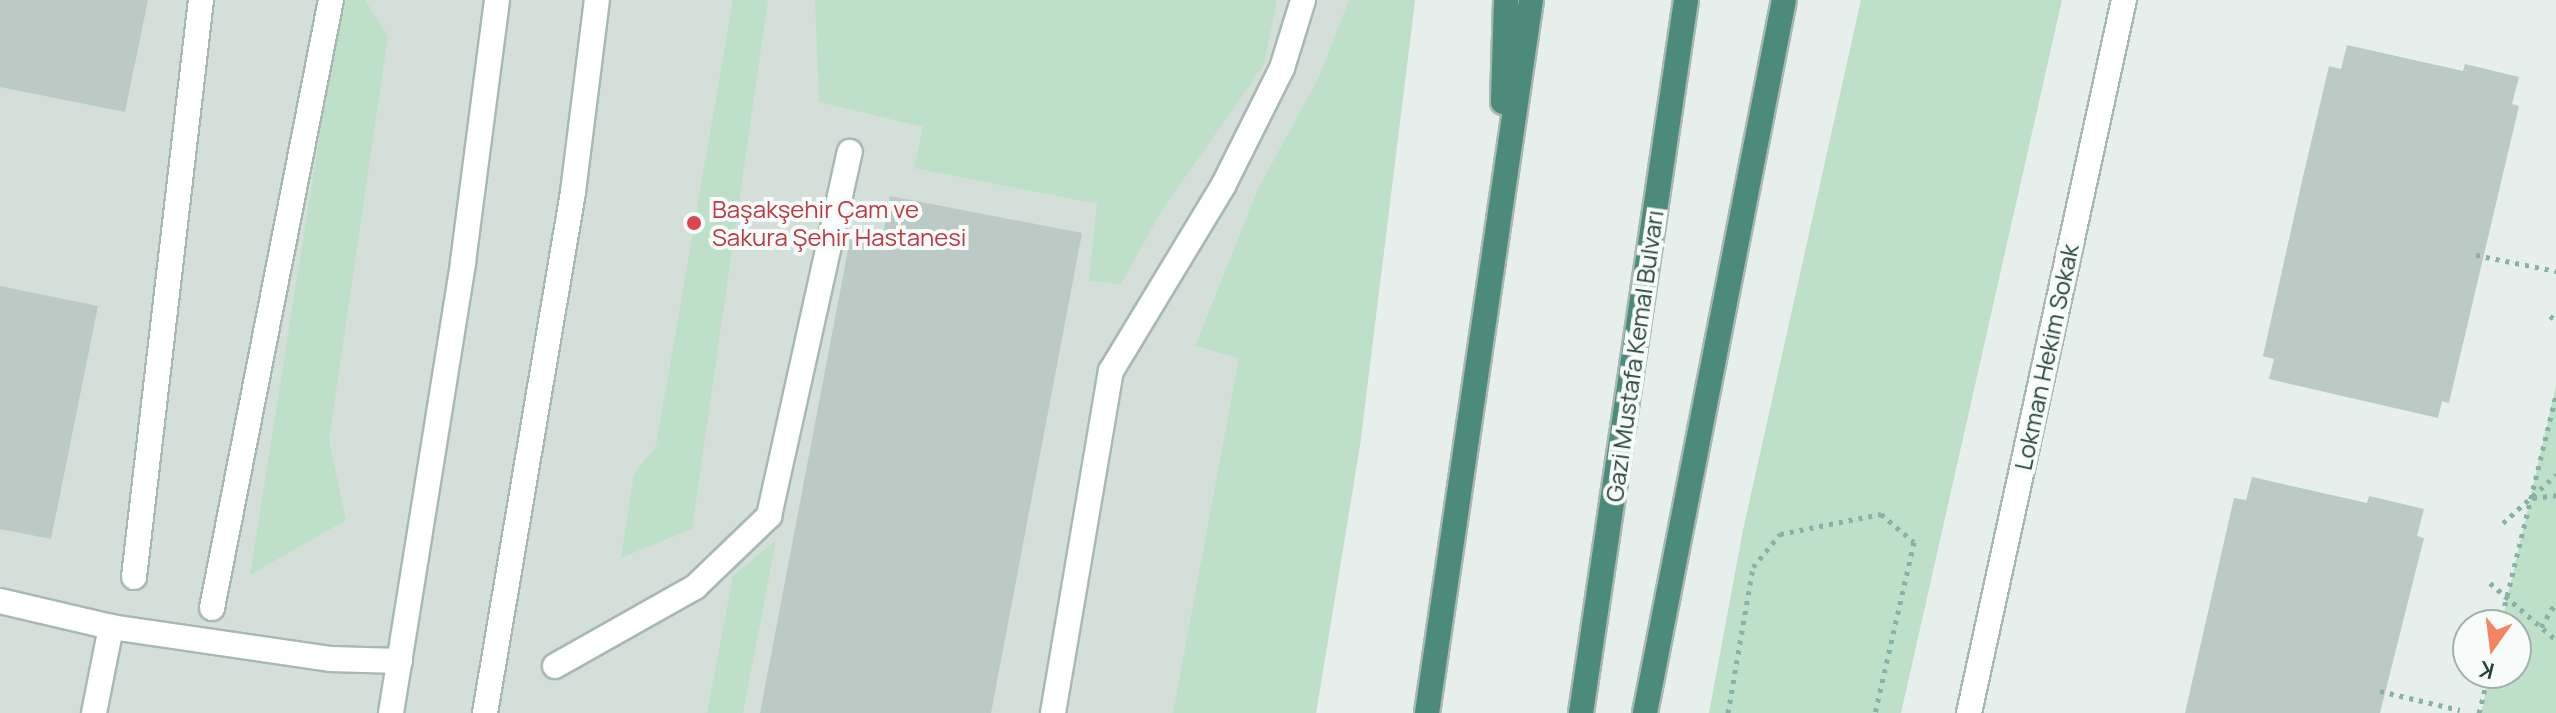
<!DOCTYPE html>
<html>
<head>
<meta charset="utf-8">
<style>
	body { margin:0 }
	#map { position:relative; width:2556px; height:713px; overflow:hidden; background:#e6efeb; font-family:Manrope,sans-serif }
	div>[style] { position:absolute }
	.built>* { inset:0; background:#d4dfda }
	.green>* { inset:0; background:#bfe0c8 }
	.building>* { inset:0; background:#bbcac4 }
	.path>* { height:5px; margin-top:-2.5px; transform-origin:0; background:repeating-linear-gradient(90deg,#86b3a5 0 4px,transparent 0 10px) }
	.roads { filter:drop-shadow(2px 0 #a8b8b2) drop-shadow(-2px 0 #a8b8b2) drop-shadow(0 2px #a8b8b2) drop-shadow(0 -2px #a8b8b2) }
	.service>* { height:24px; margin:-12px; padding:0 12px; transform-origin:12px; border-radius:12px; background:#fff }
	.minor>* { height:24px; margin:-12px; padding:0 12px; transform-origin:12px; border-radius:12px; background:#fff }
	.tertiary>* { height:24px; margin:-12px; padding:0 12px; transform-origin:12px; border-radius:12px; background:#fff }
	.trunk>* { height:24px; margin:-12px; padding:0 12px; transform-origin:12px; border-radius:12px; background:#4c8a7c }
	.dots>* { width:22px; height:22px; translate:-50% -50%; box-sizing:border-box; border:4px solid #f7fbf9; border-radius:50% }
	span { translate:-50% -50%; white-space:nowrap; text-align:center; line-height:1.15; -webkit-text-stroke:8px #f7fbf9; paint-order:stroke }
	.health-label { font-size:24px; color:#be3a42 }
	.left { translate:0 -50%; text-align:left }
	.street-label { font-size:24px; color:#24423a }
	.north { position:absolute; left:2452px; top:609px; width:80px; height:80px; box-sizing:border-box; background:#f7fbf9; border:2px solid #a3b1ad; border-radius:50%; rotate:194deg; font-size:22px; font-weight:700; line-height:32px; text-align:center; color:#24423a }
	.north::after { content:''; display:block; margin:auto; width:28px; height:36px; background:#f4845f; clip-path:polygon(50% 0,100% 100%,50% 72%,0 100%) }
</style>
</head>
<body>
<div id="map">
	<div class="built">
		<i style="clip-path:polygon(0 0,1415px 0,1360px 445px,1316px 713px,0 713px)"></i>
	</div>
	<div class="green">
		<i style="clip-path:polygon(341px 0,365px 0,388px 36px,329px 440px,346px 520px,250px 575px)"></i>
		<i style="clip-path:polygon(733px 0,768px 0,692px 529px,621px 558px,634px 474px,656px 446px)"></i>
		<i style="clip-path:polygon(815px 0,1277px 0,1264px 65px,1162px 210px,1121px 284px,1089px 281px,1097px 204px,914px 168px,923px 127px,819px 102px)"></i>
		<i style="clip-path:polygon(1349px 0,1415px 0,1360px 445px,1316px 713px,1173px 713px,1239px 358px,1195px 346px,1258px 189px,1318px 79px)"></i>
		<i style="clip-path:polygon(1861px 0,2062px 0,1901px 713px,1709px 713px,1743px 530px)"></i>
		<i style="clip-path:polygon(2556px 386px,2556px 713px,2481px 713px,2490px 673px,2516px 673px,2516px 625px,2501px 625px)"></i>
		<i style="clip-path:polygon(776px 540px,743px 713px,707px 713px,733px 576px)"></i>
	</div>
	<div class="building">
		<i style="clip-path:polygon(0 0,148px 0,125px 112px,0 87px)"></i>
		<i style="clip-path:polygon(2347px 45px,2463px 71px,2465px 64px,2519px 77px,2512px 104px,2519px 106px,2449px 403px,2442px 401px,2438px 418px,2269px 379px,2274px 359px,2263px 356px,2302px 181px,2329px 66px,2341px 69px)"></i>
		<i style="clip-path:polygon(890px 196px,1082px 233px,991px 713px,760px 713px,851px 234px,882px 241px)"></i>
		<i style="clip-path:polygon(0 286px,98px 306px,51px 539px,0 529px)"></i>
		<i style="clip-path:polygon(2252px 477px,2367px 503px,2369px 496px,2424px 509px,2417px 536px,2424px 538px,2380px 713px,2185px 713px,2234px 498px,2246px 500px)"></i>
	</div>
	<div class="path">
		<i style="left:2476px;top:255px;width:82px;rotate:11.3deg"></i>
		<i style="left:2550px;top:316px;width:7px;rotate:34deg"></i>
		<i style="left:2533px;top:498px;width:23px;rotate:-7deg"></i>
		<i style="left:2503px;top:523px;width:72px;rotate:-42.2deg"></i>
		<i style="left:2490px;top:583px;width:87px;rotate:40.8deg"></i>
		<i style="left:2500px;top:625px;width:236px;rotate:-76.3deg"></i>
		<i style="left:2541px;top:627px;width:29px;rotate:-59deg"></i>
		<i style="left:2380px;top:691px;width:82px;rotate:13.4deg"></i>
		<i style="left:1728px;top:713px;width:148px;rotate:-80.3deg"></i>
		<i style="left:1753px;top:567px;width:43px;rotate:-50.7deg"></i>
		<i style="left:1780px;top:534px;width:103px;rotate:-11.2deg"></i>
		<i style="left:1881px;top:514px;width:43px;rotate:40.3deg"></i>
		<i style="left:1914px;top:542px;width:175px;rotate:102.8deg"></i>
		<i style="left:2479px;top:713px;width:41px;rotate:-76deg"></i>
	</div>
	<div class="roads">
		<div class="service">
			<i style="left:134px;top:577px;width:581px;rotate:-83.38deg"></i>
			<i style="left:0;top:601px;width:114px;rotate:13.2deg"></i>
			<i style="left:111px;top:627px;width:221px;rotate:8.3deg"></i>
			<i style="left:330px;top:659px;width:70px;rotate:1.6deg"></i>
			<i style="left:212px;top:608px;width:620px;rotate:-78.93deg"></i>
			<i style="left:555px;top:666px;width:161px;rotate:-29.4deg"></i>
			<i style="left:695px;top:587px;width:103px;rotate:-43.8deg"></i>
			<i style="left:769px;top:516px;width:373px;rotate:-77.5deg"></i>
			<i style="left:94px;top:713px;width:88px;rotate:-78.8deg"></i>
			<i style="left:1053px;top:713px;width:347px;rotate:-80.4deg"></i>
			<i style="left:1111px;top:371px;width:216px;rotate:-58.8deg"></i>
			<i style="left:1223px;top:186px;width:132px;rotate:-63.4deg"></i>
			<i style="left:1282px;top:68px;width:71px;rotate:-72.8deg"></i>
		</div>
		<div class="minor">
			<i style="left:1969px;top:713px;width:730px;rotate:-77.74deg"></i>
		</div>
		<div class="tertiary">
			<i style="left:391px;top:713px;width:457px;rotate:-80.9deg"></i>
			<i style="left:463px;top:262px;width:264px;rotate:-82.6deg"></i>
			<i style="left:485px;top:713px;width:528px;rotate:-80.41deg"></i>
			<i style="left:573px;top:192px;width:193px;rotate:-82.9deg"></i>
		</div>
		<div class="trunk">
			<i style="left:1503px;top:102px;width:102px;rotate:-88.3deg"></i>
			<i style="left:1427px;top:713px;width:721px;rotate:-81.7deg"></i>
			<i style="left:1581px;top:713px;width:721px;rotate:-81.62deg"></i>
			<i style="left:1645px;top:713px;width:726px;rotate:-78.97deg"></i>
		</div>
	</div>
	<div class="dots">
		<i style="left:694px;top:223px;background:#e0444e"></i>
	</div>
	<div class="health-label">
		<span class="left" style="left:712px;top:223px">Başakşehir Çam ve<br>Sakura Şehir Hastanesi</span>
	</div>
	<div class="street-label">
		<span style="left:1634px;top:356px;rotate:-82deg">Gazi Mustafa Kemal Bulvarı</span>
		<span style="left:2046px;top:357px;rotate:-78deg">Lokman Hekim Sokak</span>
	</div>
	<div class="north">K</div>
</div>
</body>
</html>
